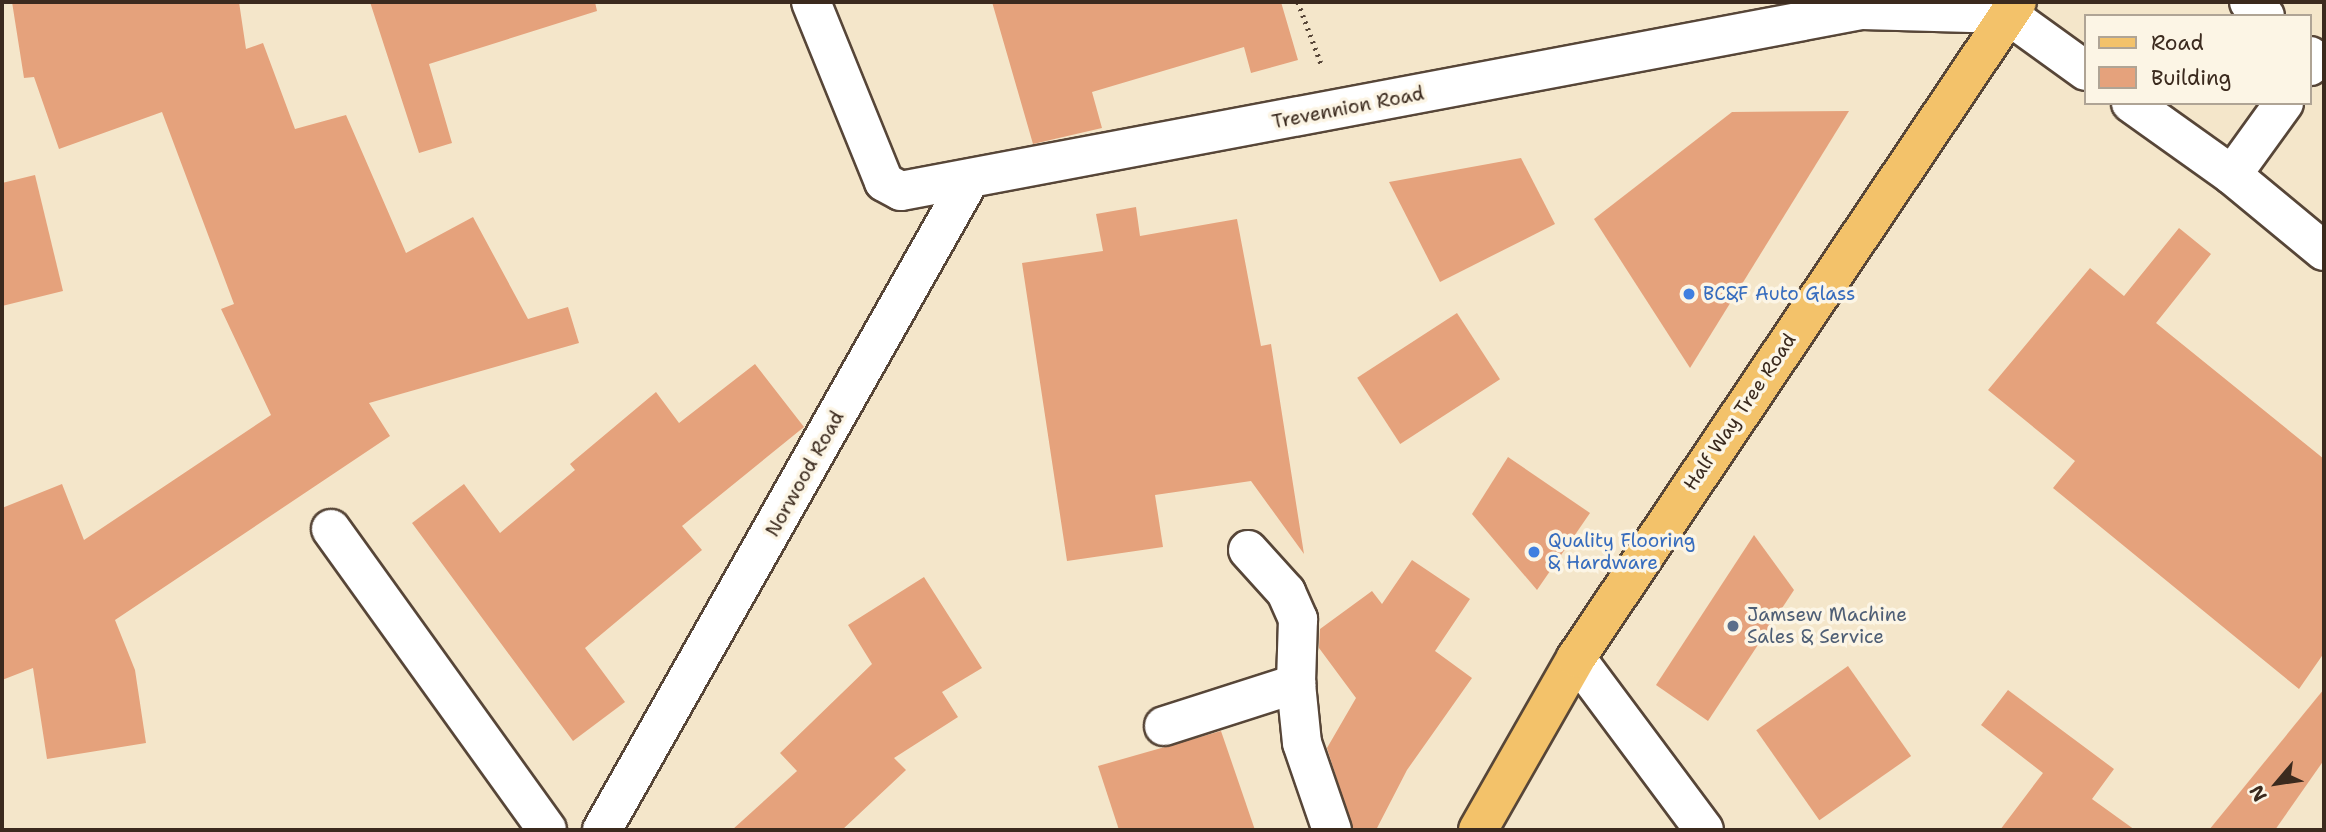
<!DOCTYPE html>
<html>
<head>
<meta charset="utf-8">
<style>
	body { margin:0 }
	#map { position:relative; width:2326px; height:832px; overflow:hidden; background:#f4e6ca; font-family:"Shantell Sans",sans-serif }
	div>[style] { position:absolute }
	.building>* { inset:0; background:#e5a27c; transform-origin:0 0 }
	.path>* { height:4.5px; margin-top:-2.25px; transform-origin:0; background:repeating-linear-gradient(90deg,#574638 0 2px,transparent 0 7px) }
	.roads { filter:drop-shadow(2px 0 #574638) drop-shadow(-2px 0 #574638) drop-shadow(0 2px #574638) drop-shadow(0 -2px #574638) }
	.minor>* { height:38px; margin:-19px; padding:0 19px; transform-origin:19px; border-radius:19px; background:#fff }
	.major>* { height:38px; margin:-19px; padding:0 19px; transform-origin:19px; border-radius:19px; background:#f3c26a }
	.dots>* { width:19px; height:19px; translate:-50% -50%; box-sizing:border-box; border:4px solid #fcf5e5; border-radius:50% }
	span { translate:-50% -50%; white-space:nowrap; text-align:center; line-height:1.15; -webkit-text-stroke:7px #fcf5e5; paint-order:stroke }
	.street-label { font-size:19px; color:#3b2a1e }
	.shop-label { font-size:19px; color:#366cbe }
	.left { translate:0 -50%; text-align:left }
	.service-label { font-size:19px; color:#4e5e75 }
	.frame { position:absolute; inset:0; border:4px solid #3b2a1e; pointer-events:none }
	.legend { position:absolute; left:2084px; top:14px; width:228px; height:91px; box-sizing:border-box; background:#fcf5e5; border:2px solid #afa495; margin:0; padding:9px 12px; list-style:none; font-size:21px; color:#3b2a1e }
	.legend li { display:flex; align-items:center; gap:14px; height:35px }
	.legend b { width:35px; border:2px solid #afa495 }
	.north { position:absolute; left:2242px; top:748px; width:70px; height:70px; -webkit-text-stroke:5px #fcf5e5; paint-order:stroke; rotate:241deg; font-size:19px; font-weight:700; line-height:28px; text-align:center; color:#3b2a1e }
	.north::after { content:''; display:block; margin:auto; width:24px; height:32px; background:#3b2a1e; clip-path:polygon(50% 0,100% 100%,50% 72%,0 100%) }
</style>
</head>
<body>
<div id="map">
	<div class="building">
		<i style="clip-path:polygon(12px 2px,239px 2px,246px 49px,263px 43px,295px 129px,346px 115px,406px 253px,473px 217px,528px 319px,568px 307px,579px 343px,369px 403px,390px 436px,115px 620px,135px 670px,146px 743px,47px 759px,33px 668px,2px 680px,2px 508px,62px 484px,84px 540px,271px 415px,221px 309px,234px 304px,162px 112px,59px 149px,34px 77px,24px 78px)"></i>
		<i style="clip-path:polygon(370px 2px,595px 2px,597px 11px,429px 64px,452px 143px,419px 153px)"></i>
		<i style="clip-path:polygon(992px 2px,1281px 2px,1298px 60px,1251px 73px,1244px 47px,1092px 92px,1102px 128px,1033px 144px)"></i>
		<i style="clip-path:polygon(1849px 111px,1690px 368px,1594px 219px,1732px 112px)"></i>
		<i style="clip-path:polygon(1521px 158px,1555px 224px,1440px 282px,1389px 182px)"></i>
		<i style="clip-path:polygon(35px 175px,63px 291px,2px 306px,2px 183px)"></i>
		<i style="clip-path:polygon(1136px 207px,1140px 236px,1237px 219px,1261px 346px,1271px 344px,1304px 554px,1251px 481px,1155px 495px,1163px 547px,1067px 561px,1022px 263px,1103px 251px,1096px 214px)"></i>
		<i style="clip-path:polygon(2179px 228px,2211px 254px,2156px 323px,2324px 459px,2324px 653px,2299px 689px,2053px 488px,2075px 461px,1988px 390px,2090px 268px,2124px 296px)"></i>
		<i style="left:1457px;top:313px;width:79px;height:119px;rotate:57deg"></i>
		<i style="clip-path:polygon(755px 364px,804px 427px,682px 526px,702px 550px,585px 648px,625px 702px,573px 741px,412px 523px,464px 484px,500px 533px,575px 470px,570px 464px,656px 392px,679px 423px)"></i>
		<i style="clip-path:polygon(1508px 457px,1590px 513px,1537px 590px,1472px 514px)"></i>
		<i style="clip-path:polygon(1754px 535px,1794px 590px,1708px 721px,1656px 685px)"></i>
		<i style="clip-path:polygon(1412px 560px,1470px 599px,1435px 651px,1472px 678px,1407px 770px,1376px 830px,1353px 830px,1327px 748px,1356px 698px,1319px 648px,1320px 629px,1372px 591px,1382px 604px)"></i>
		<i style="clip-path:polygon(924px 577px,982px 668px,942px 692px,958px 717px,894px 758px,906px 770px,842px 830px,732px 830px,797px 771px,780px 753px,872px 664px,848px 625px)"></i>
		<i style="left:1848px;top:666px;width:110px;height:112px;rotate:55deg"></i>
		<i style="clip-path:polygon(2324px 689px,2324px 760px,2275px 830px,2209px 830px)"></i>
		<i style="clip-path:polygon(2008px 690px,2114px 769px,2092px 799px,2135px 830px,2000px 830px,2043px 773px,1981px 725px)"></i>
		<i style="clip-path:polygon(1221px 731px,1255px 830px,1119px 830px,1098px 766px)"></i>
	</div>
	<div class="path">
		<i style="left:1298px;top:2px;width:68px;rotate:69.4deg"></i>
	</div>
	<div class="roads">
		<div class="minor">
			<i style="left:811px;top:2px;width:194px;rotate:67.9deg"></i>
			<i style="left:884px;top:182px;width:19px;rotate:28deg"></i>
			<i style="left:901px;top:191px;width:978px;rotate:-10.67deg"></i>
			<i style="left:1862px;top:10px;width:145px;rotate:1.6deg"></i>
			<i style="left:2007px;top:14px;width:97px;rotate:35.8deg"></i>
			<i style="left:2249px;top:2px;width:21px;rotate:41deg"></i>
			<i style="left:2310px;top:56px;width:6px;rotate:39deg"></i>
			<i style="left:2315px;top:60px;width:8px;rotate:130deg"></i>
			<i style="left:2131px;top:103px;width:124px;rotate:35.5deg"></i>
			<i style="left:2232px;top:175px;width:119px;rotate:39.6deg"></i>
			<i style="left:2232px;top:175px;width:89px;rotate:-54.2deg"></i>
			<i style="left:331px;top:529px;width:370px;rotate:54.3deg"></i>
			<i style="left:1248px;top:550px;width:57px;rotate:47.9deg"></i>
			<i style="left:1286px;top:592px;width:30px;rotate:66deg"></i>
			<i style="left:1298px;top:619px;width:65px;rotate:91.8deg"></i>
			<i style="left:1296px;top:684px;width:59px;rotate:84.2deg"></i>
			<i style="left:1302px;top:743px;width:92px;rotate:71deg"></i>
			<i style="left:1576px;top:658px;width:214px;rotate:53.3deg"></i>
			<i style="left:1164px;top:726px;width:139px;rotate:-17.7deg"></i>
			<i style="left:602px;top:830px;width:748px;rotate:-60.52deg"></i>
		</div>
		<div class="major">
			<i style="left:1478px;top:830px;width:198px;rotate:-60.3deg"></i>
			<i style="left:1576px;top:658px;width:790px;rotate:-56.09deg"></i>
		</div>
	</div>
	<div class="dots">
		<i style="left:1689px;top:294px;background:#3f7fe0"></i>
		<i style="left:1534px;top:552px;background:#3f7fe0"></i>
		<i style="left:1733px;top:626px;background:#5c6f8a"></i>
	</div>
	<div class="street-label">
		<span style="left:1348px;top:108px;rotate:-11deg">Trevennion Road</span>
		<span style="left:1740px;top:412px;rotate:-56deg">Half Way Tree Road</span>
		<span style="left:805px;top:474px;rotate:-61deg">Norwood Road</span>
	</div>
	<div class="shop-label">
		<span class="left" style="left:1703px;top:294px">BC&amp;F Auto Glass</span>
		<span class="left" style="left:1548px;top:552px">Quality Flooring<br>&amp; Hardware</span>
	</div>
	<div class="service-label">
		<span class="left" style="left:1747px;top:626px">Jamsew Machine<br>Sales &amp; Service</span>
	</div>
	<div class="frame"></div>
	<ul class="legend">
	<li><b style="height:9px;background:#f3c26a"></b>Road</li>
	<li><b style="height:19px;background:#e5a27c"></b>Building</li>
	</ul>
	<div class="north">N</div>
</div>
</body>
</html>
